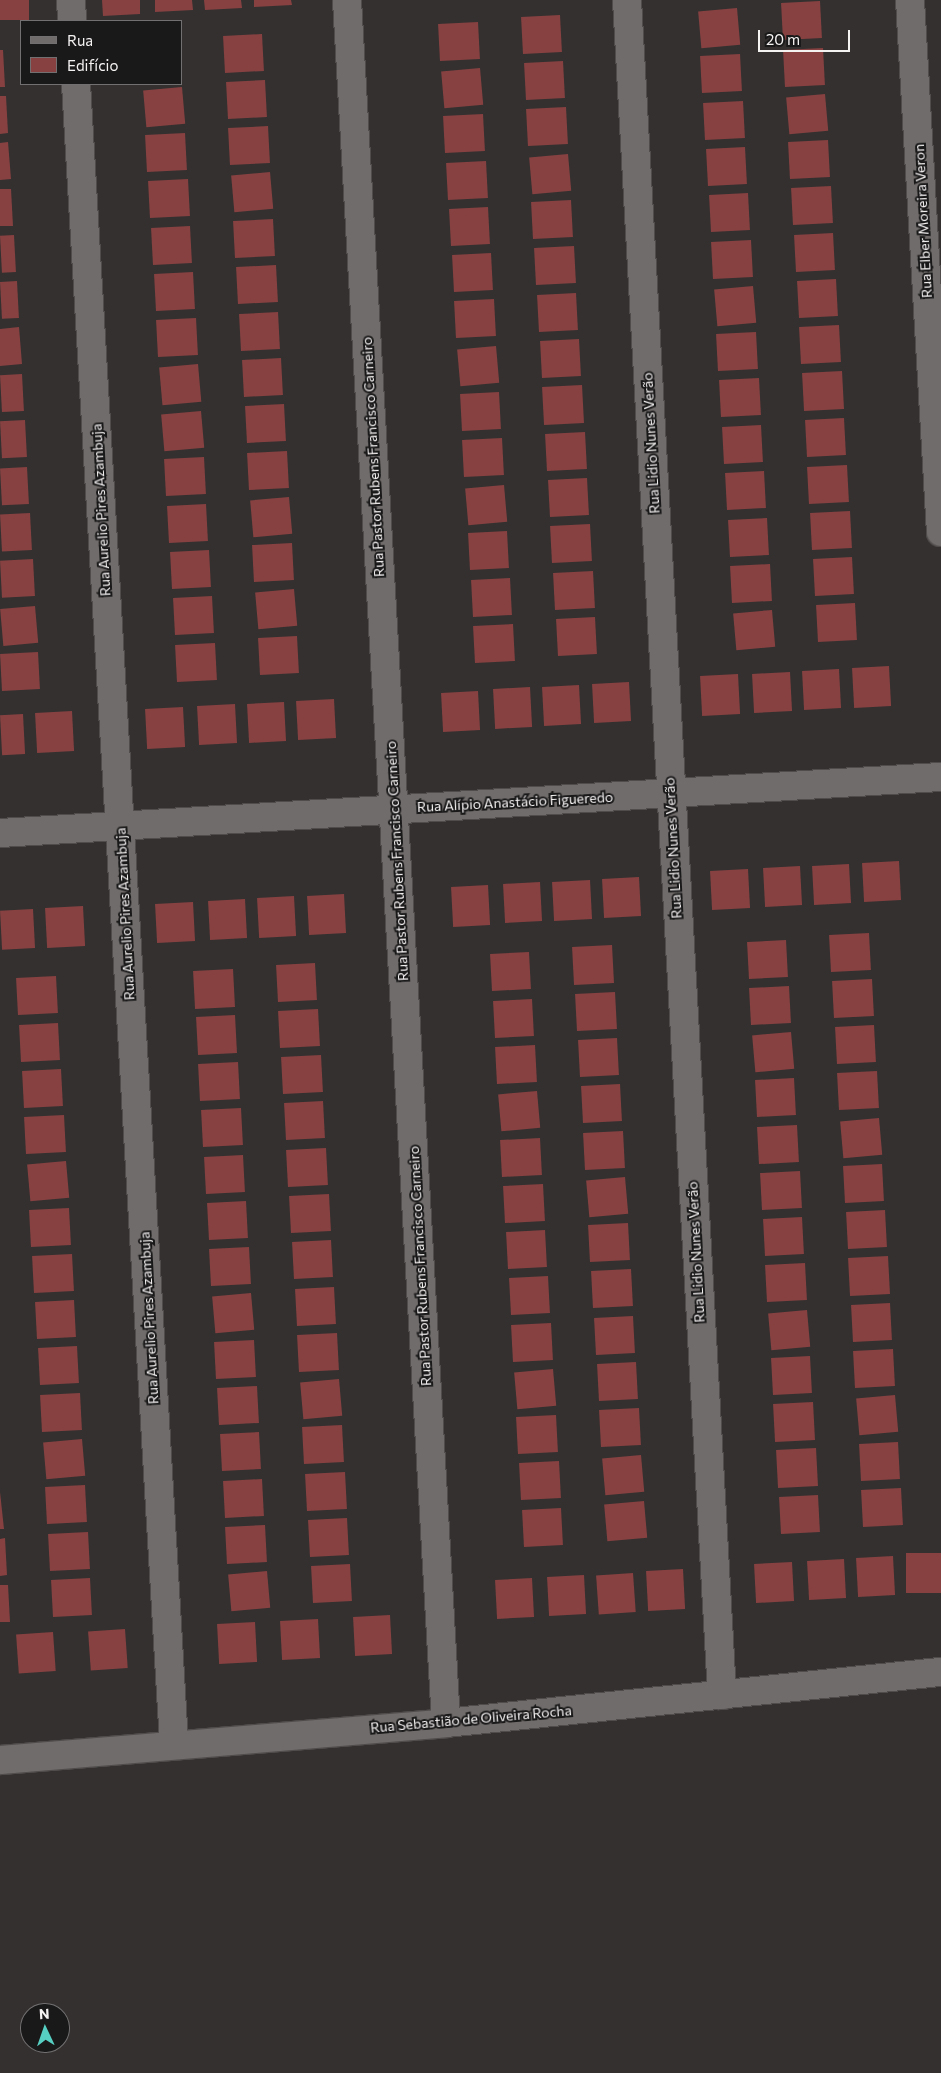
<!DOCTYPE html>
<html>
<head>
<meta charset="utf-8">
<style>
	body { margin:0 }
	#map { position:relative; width:941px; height:2073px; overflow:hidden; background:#343030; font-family:Commissioner,sans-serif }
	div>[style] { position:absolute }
	.building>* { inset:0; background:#874141; transform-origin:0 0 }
	.roads { filter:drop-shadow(1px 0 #504c4c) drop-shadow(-1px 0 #504c4c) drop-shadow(0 1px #504c4c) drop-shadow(0 -1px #504c4c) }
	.minor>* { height:28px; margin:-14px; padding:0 14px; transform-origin:14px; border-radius:14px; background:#706c6b }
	span { translate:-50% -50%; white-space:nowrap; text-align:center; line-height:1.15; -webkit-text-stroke:4px #1a1919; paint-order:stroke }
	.street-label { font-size:14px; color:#f5f2f2 }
	.legend { position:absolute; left:20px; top:20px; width:162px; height:65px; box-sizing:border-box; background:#1a1919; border:1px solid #727070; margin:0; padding:6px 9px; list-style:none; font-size:15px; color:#f5f2f2 }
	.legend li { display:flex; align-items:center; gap:10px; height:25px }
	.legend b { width:25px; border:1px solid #727070 }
	.north { position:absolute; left:20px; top:2003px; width:50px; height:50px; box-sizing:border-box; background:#1a1919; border:1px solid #727070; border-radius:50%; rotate:357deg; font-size:14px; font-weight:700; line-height:20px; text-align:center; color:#f5f2f2 }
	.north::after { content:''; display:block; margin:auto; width:18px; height:22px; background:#56cec2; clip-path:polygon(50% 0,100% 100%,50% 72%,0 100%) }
	.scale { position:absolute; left:758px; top:30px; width:92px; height:22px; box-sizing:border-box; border:2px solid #f5f2f2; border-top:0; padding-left:6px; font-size:15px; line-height:18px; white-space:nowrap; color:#f5f2f2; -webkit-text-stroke:4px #1a1919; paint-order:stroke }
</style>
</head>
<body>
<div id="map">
	<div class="building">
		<i style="left:0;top:0;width:29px;height:20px"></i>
		<i style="clip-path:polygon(102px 0,140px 0,140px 14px,103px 16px)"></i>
		<i style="clip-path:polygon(155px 0,192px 0,193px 10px,155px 12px)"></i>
		<i style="clip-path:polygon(204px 0,241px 0,242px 8px,205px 10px)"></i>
		<i style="clip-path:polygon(254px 0,291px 0,292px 5px,254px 7px)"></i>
		<i style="left:820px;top:1px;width:37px;height:39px;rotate:87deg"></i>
		<i style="left:737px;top:8px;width:37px;height:39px;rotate:85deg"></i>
		<i style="left:560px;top:15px;width:37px;height:39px;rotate:87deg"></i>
		<i style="left:478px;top:22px;width:37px;height:40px;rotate:87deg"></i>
		<i style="left:262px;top:34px;width:37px;height:39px;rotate:87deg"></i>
		<i style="left:823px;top:48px;width:37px;height:40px;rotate:87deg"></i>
		<i style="clip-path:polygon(0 50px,3px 50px,5px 87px,0 87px)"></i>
		<i style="left:740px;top:54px;width:37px;height:40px;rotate:87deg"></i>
		<i style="left:563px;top:61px;width:37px;height:39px;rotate:87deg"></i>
		<i style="left:480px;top:68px;width:37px;height:39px;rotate:85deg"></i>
		<i style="left:265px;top:80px;width:37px;height:39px;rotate:87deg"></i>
		<i style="left:182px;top:87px;width:37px;height:39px;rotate:85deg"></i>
		<i style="left:825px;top:94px;width:37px;height:39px;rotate:85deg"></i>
		<i style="clip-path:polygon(0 96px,6px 96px,8px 133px,0 134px)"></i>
		<i style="left:743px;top:101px;width:37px;height:40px;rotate:87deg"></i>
		<i style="left:566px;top:107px;width:37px;height:40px;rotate:87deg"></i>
		<i style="left:483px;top:114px;width:37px;height:40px;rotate:87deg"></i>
		<i style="left:268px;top:126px;width:37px;height:40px;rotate:87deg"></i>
		<i style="left:185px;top:133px;width:37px;height:40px;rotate:87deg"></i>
		<i style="left:828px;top:140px;width:37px;height:40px;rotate:87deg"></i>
		<i style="clip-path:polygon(8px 142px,11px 179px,0 180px,0 143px)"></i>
		<i style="left:745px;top:147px;width:37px;height:39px;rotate:87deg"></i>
		<i style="left:568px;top:154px;width:37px;height:39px;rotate:85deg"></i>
		<i style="left:486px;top:161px;width:37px;height:40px;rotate:87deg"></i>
		<i style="left:270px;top:172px;width:37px;height:39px;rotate:85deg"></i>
		<i style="left:188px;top:179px;width:37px;height:40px;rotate:87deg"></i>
		<i style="left:831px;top:186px;width:37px;height:40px;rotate:87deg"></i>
		<i style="clip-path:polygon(0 189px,11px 189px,13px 226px,0 226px)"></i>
		<i style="left:748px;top:193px;width:37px;height:39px;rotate:87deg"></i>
		<i style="left:571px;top:200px;width:37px;height:40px;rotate:87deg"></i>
		<i style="left:488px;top:207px;width:37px;height:39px;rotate:87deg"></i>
		<i style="left:273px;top:219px;width:37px;height:40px;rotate:87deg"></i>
		<i style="left:190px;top:226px;width:37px;height:39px;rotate:87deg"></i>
		<i style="left:833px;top:233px;width:37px;height:39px;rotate:87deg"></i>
		<i style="left:14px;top:235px;width:37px;height:14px;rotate:87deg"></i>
		<i style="left:751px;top:240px;width:37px;height:40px;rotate:87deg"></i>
		<i style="left:574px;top:246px;width:37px;height:40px;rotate:87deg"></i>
		<i style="left:491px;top:253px;width:37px;height:39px;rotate:87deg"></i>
		<i style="left:276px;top:265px;width:37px;height:40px;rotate:87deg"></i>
		<i style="left:193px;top:272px;width:37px;height:39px;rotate:87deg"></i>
		<i style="left:836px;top:279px;width:37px;height:39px;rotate:87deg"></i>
		<i style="left:17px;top:281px;width:37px;height:17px;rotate:87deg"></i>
		<i style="left:753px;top:286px;width:37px;height:39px;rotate:85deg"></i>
		<i style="left:576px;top:293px;width:37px;height:39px;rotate:87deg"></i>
		<i style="left:494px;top:299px;width:37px;height:40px;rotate:87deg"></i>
		<i style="left:278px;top:312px;width:37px;height:39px;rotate:87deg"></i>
		<i style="left:196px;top:318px;width:37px;height:40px;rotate:87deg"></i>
		<i style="left:839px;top:325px;width:37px;height:40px;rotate:87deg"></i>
		<i style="clip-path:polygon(19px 327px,22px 364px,0 366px,0 329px)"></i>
		<i style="left:756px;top:332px;width:37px;height:40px;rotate:87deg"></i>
		<i style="left:579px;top:339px;width:37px;height:39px;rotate:87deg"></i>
		<i style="left:496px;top:346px;width:37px;height:39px;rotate:85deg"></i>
		<i style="left:281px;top:358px;width:37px;height:39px;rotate:87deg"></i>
		<i style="left:198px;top:364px;width:38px;height:39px;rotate:85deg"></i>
		<i style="left:842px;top:371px;width:38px;height:40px;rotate:87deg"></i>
		<i style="left:22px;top:374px;width:37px;height:22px;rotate:87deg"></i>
		<i style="left:759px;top:378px;width:37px;height:40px;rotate:87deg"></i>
		<i style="left:582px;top:385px;width:38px;height:40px;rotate:87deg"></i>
		<i style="left:499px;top:392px;width:37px;height:39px;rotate:87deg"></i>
		<i style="left:284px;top:404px;width:37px;height:39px;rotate:87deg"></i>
		<i style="left:201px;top:411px;width:37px;height:40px;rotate:85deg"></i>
		<i style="left:844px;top:418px;width:37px;height:39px;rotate:87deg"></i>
		<i style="left:25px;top:420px;width:37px;height:25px;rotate:87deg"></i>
		<i style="left:761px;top:425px;width:37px;height:39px;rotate:87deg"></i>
		<i style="left:585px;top:432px;width:37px;height:40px;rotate:87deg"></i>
		<i style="left:502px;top:438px;width:37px;height:40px;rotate:87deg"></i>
		<i style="left:287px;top:451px;width:37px;height:40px;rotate:87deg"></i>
		<i style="left:204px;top:457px;width:37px;height:40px;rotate:87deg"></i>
		<i style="left:847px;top:465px;width:37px;height:40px;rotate:87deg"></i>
		<i style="left:27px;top:467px;width:37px;height:27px;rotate:87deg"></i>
		<i style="left:764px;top:471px;width:37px;height:39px;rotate:87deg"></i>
		<i style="left:587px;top:478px;width:37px;height:39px;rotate:87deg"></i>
		<i style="left:504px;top:485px;width:37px;height:39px;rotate:85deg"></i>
		<i style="left:289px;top:497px;width:37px;height:39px;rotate:85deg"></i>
		<i style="left:206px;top:504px;width:37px;height:39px;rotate:87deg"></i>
		<i style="left:850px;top:511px;width:37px;height:40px;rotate:87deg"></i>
		<i style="left:30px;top:513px;width:37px;height:30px;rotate:87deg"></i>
		<i style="left:767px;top:518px;width:37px;height:39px;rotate:87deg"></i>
		<i style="left:590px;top:524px;width:37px;height:40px;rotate:87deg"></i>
		<i style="left:507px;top:531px;width:37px;height:39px;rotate:87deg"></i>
		<i style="left:292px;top:543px;width:37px;height:40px;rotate:87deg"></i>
		<i style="left:209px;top:550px;width:37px;height:39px;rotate:87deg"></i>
		<i style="left:852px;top:557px;width:37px;height:39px;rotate:87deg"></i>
		<i style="left:33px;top:559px;width:37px;height:33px;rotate:87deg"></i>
		<i style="left:770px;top:564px;width:37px;height:40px;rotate:87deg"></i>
		<i style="left:593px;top:571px;width:37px;height:40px;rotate:87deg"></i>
		<i style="left:510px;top:578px;width:37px;height:39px;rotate:87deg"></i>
		<i style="left:294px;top:589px;width:37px;height:39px;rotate:85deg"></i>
		<i style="left:212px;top:596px;width:37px;height:39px;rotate:87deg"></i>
		<i style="left:855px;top:603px;width:37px;height:39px;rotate:87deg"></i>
		<i style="left:35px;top:606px;width:37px;height:35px;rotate:85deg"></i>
		<i style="left:772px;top:610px;width:37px;height:39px;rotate:85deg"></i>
		<i style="left:595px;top:617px;width:37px;height:39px;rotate:87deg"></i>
		<i style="left:513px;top:624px;width:37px;height:40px;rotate:87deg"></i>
		<i style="left:297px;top:636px;width:37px;height:39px;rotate:87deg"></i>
		<i style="left:215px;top:643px;width:37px;height:40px;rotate:87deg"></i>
		<i style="left:38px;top:652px;width:37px;height:38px;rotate:87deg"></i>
		<i style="left:889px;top:666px;width:40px;height:37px;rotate:87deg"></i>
		<i style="left:839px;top:669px;width:39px;height:37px;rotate:87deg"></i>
		<i style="left:790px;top:672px;width:39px;height:38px;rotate:87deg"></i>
		<i style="left:738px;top:674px;width:40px;height:38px;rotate:87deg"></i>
		<i style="left:629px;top:682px;width:39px;height:37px;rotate:87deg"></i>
		<i style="left:579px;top:685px;width:39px;height:37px;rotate:87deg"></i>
		<i style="left:530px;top:687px;width:40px;height:37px;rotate:87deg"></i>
		<i style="left:478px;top:691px;width:39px;height:37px;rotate:87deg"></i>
		<i style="left:334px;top:699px;width:39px;height:38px;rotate:87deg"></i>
		<i style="left:284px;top:702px;width:39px;height:37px;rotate:87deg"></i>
		<i style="left:235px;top:704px;width:39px;height:38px;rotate:87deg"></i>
		<i style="left:183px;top:707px;width:40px;height:38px;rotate:87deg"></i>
		<i style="left:72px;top:711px;width:40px;height:37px;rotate:87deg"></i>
		<i style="left:23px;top:714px;width:40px;height:23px;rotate:87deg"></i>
		<i style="left:899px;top:861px;width:39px;height:37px;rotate:87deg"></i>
		<i style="left:849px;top:864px;width:39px;height:37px;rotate:87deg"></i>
		<i style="left:800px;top:866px;width:39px;height:37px;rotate:87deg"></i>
		<i style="left:748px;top:869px;width:39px;height:38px;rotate:87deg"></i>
		<i style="left:639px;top:877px;width:39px;height:37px;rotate:87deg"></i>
		<i style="left:590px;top:880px;width:39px;height:38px;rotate:87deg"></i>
		<i style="left:540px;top:882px;width:39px;height:37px;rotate:87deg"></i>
		<i style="left:488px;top:885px;width:40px;height:37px;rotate:87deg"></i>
		<i style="left:344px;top:894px;width:39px;height:37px;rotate:87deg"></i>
		<i style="left:294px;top:896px;width:40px;height:37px;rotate:87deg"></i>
		<i style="left:245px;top:899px;width:39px;height:37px;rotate:87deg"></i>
		<i style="left:193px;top:902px;width:39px;height:38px;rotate:87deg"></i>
		<i style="left:83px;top:906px;width:40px;height:38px;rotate:87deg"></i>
		<i style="left:33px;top:909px;width:39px;height:33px;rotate:87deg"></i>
		<i style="left:869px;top:933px;width:37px;height:40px;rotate:87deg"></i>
		<i style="left:786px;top:940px;width:37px;height:39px;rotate:87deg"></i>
		<i style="left:612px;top:945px;width:38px;height:40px;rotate:87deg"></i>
		<i style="left:529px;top:952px;width:37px;height:39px;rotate:87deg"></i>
		<i style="left:315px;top:963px;width:37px;height:39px;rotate:87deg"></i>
		<i style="left:233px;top:969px;width:38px;height:40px;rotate:87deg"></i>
		<i style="left:56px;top:976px;width:37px;height:40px;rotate:87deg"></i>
		<i style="left:872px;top:979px;width:37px;height:40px;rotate:87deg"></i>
		<i style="left:789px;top:986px;width:37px;height:40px;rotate:87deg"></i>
		<i style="left:615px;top:992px;width:37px;height:40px;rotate:87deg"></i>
		<i style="left:532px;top:999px;width:37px;height:39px;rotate:87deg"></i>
		<i style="left:318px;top:1009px;width:37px;height:40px;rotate:87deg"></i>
		<i style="left:235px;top:1015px;width:38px;height:39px;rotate:87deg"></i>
		<i style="left:58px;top:1023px;width:37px;height:39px;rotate:87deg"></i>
		<i style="left:874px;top:1025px;width:37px;height:39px;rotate:87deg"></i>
		<i style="left:791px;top:1032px;width:37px;height:39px;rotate:85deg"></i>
		<i style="left:617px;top:1038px;width:37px;height:39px;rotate:87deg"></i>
		<i style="left:535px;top:1045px;width:37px;height:40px;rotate:87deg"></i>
		<i style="left:321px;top:1055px;width:37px;height:40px;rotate:87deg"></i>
		<i style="left:238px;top:1062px;width:37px;height:40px;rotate:87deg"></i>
		<i style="left:61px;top:1069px;width:37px;height:39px;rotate:87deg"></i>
		<i style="left:877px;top:1071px;width:37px;height:40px;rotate:87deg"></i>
		<i style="left:794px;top:1078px;width:37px;height:39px;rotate:87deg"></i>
		<i style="left:620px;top:1084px;width:37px;height:39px;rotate:87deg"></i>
		<i style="left:537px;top:1091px;width:37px;height:39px;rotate:85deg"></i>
		<i style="left:323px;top:1101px;width:37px;height:39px;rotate:87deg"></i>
		<i style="left:241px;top:1108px;width:37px;height:40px;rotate:87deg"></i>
		<i style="left:64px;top:1115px;width:37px;height:40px;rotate:87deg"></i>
		<i style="left:879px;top:1118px;width:37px;height:39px;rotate:85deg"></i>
		<i style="left:797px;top:1125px;width:37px;height:40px;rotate:87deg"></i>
		<i style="left:623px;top:1131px;width:37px;height:40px;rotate:87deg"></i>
		<i style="left:540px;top:1138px;width:37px;height:40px;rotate:87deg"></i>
		<i style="left:326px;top:1148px;width:37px;height:40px;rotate:87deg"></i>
		<i style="left:243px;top:1155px;width:37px;height:39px;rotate:87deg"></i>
		<i style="left:66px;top:1161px;width:37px;height:39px;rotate:85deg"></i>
		<i style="left:882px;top:1164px;width:37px;height:39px;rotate:87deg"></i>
		<i style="left:800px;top:1171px;width:37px;height:40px;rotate:87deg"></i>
		<i style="left:625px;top:1177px;width:37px;height:39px;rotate:85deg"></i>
		<i style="left:543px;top:1184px;width:37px;height:40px;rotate:87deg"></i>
		<i style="left:329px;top:1194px;width:37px;height:40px;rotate:87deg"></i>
		<i style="left:246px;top:1201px;width:37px;height:39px;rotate:87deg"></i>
		<i style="left:69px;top:1208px;width:37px;height:40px;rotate:87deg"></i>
		<i style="left:885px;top:1210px;width:37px;height:39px;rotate:87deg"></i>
		<i style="left:802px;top:1217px;width:37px;height:39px;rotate:87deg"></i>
		<i style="left:628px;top:1223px;width:37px;height:40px;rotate:87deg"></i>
		<i style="left:545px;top:1230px;width:37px;height:39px;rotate:87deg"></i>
		<i style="left:331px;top:1240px;width:37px;height:39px;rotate:87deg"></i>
		<i style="left:249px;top:1247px;width:37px;height:40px;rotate:87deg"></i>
		<i style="left:72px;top:1254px;width:37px;height:40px;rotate:87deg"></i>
		<i style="left:888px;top:1256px;width:38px;height:40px;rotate:87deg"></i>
		<i style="left:805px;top:1263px;width:37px;height:40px;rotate:87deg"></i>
		<i style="left:631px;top:1269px;width:37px;height:40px;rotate:87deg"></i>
		<i style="left:548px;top:1276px;width:37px;height:39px;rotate:87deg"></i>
		<i style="left:334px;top:1287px;width:37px;height:39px;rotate:87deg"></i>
		<i style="left:251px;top:1293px;width:37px;height:39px;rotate:85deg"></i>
		<i style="left:74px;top:1300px;width:37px;height:39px;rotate:87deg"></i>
		<i style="left:890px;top:1303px;width:37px;height:39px;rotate:87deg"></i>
		<i style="left:807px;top:1310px;width:37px;height:39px;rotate:85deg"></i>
		<i style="left:633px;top:1316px;width:37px;height:39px;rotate:87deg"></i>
		<i style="left:551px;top:1323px;width:37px;height:40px;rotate:87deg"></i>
		<i style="left:337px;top:1333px;width:37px;height:40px;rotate:87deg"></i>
		<i style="left:254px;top:1340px;width:37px;height:40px;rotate:87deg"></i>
		<i style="left:77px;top:1346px;width:37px;height:39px;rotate:87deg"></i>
		<i style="left:893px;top:1349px;width:37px;height:40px;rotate:87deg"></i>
		<i style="left:810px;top:1356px;width:37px;height:39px;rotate:87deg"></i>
		<i style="left:636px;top:1362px;width:37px;height:39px;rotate:87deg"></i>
		<i style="left:553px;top:1369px;width:37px;height:39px;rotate:85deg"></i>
		<i style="left:339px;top:1379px;width:37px;height:39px;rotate:85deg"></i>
		<i style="left:257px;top:1386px;width:37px;height:40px;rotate:87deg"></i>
		<i style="left:80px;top:1393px;width:37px;height:40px;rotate:87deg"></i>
		<i style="left:895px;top:1395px;width:37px;height:39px;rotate:85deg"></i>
		<i style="left:813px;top:1402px;width:38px;height:40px;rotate:87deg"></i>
		<i style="left:639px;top:1408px;width:37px;height:40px;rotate:87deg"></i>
		<i style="left:556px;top:1415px;width:37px;height:40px;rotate:87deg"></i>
		<i style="left:342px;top:1425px;width:37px;height:40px;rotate:87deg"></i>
		<i style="left:259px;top:1432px;width:37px;height:39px;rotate:87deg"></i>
		<i style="left:82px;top:1439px;width:37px;height:39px;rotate:85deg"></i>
		<i style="left:898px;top:1442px;width:37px;height:39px;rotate:87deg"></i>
		<i style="left:816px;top:1448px;width:38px;height:40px;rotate:87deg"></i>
		<i style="left:641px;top:1455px;width:37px;height:39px;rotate:85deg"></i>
		<i style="left:559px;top:1461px;width:37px;height:40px;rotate:87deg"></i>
		<i style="left:345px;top:1472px;width:37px;height:40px;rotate:87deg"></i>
		<i style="left:262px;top:1479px;width:37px;height:39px;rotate:87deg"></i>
		<i style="left:85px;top:1485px;width:37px;height:40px;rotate:87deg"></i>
		<i style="left:901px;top:1488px;width:37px;height:40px;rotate:87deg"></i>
		<i style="clip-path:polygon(0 1492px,4px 1529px,0 1529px)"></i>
		<i style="left:818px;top:1495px;width:37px;height:39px;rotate:87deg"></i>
		<i style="left:644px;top:1501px;width:37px;height:40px;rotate:85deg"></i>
		<i style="left:561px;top:1508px;width:37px;height:39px;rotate:87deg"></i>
		<i style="left:347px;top:1518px;width:37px;height:39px;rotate:87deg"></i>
		<i style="left:265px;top:1525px;width:37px;height:40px;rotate:87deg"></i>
		<i style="left:88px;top:1532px;width:37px;height:40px;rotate:87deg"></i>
		<i style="clip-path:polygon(5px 1538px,7px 1575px,0 1576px,0 1539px)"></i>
		<i style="left:941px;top:1553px;width:40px;height:35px;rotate:90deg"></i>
		<i style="left:893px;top:1556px;width:39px;height:37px;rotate:87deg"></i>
		<i style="left:844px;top:1559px;width:39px;height:37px;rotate:87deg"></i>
		<i style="left:792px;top:1562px;width:39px;height:38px;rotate:87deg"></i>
		<i style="left:350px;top:1564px;width:37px;height:39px;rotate:87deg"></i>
		<i style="left:683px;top:1569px;width:40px;height:37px;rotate:87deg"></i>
		<i style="left:267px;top:1571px;width:37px;height:39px;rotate:85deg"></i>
		<i style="left:633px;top:1573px;width:39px;height:37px;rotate:86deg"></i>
		<i style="left:584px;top:1575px;width:39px;height:37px;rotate:87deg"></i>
		<i style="left:90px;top:1578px;width:37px;height:39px;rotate:87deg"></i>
		<i style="left:532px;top:1578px;width:39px;height:37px;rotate:87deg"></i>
		<i style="clip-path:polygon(0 1585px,8px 1585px,10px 1622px,0 1622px)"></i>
		<i style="left:390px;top:1615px;width:39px;height:37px;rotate:87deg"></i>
		<i style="left:318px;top:1619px;width:39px;height:38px;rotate:87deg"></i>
		<i style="left:255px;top:1622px;width:40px;height:38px;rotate:87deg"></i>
		<i style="left:125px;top:1629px;width:39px;height:37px;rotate:86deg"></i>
		<i style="left:53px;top:1632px;width:39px;height:37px;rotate:86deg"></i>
	</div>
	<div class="roads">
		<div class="minor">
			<i style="left:71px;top:0;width:21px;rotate:87deg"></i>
			<i style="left:347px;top:0;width:1726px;rotate:86.71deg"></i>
			<i style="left:627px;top:0;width:1698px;rotate:86.79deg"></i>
			<i style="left:910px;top:0;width:533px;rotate:86.67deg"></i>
			<i style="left:76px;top:84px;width:1664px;rotate:86.62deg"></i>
			<i style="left:0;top:833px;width:943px;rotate:-3.41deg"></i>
			<i style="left:0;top:1760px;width:448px;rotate:-4.7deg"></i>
			<i style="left:446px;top:1723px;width:498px;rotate:-5.9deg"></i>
		</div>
	</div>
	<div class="street-label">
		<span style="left:923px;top:221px;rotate:-93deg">Rua Elber Moreira Veron</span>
		<span style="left:651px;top:443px;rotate:-93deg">Rua Lidio Nunes Verão</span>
		<span style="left:373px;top:457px;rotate:-93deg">Rua Pastor Rubens Francisco Carneiro</span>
		<span style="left:101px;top:510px;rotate:-93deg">Rua Aurelio Pires Azambuja</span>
		<span style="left:515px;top:802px;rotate:-3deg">Rua Alípio Anastácio Figueredo</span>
		<span style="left:673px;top:848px;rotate:-93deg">Rua Lidio Nunes Verão</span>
		<span style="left:397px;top:861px;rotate:-93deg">Rua Pastor Rubens Francisco Carneiro</span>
		<span style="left:125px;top:914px;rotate:-93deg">Rua Aurelio Pires Azambuja</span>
		<span style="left:696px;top:1252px;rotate:-93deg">Rua Lidio Nunes Verão</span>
		<span style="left:420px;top:1266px;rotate:-93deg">Rua Pastor Rubens Francisco Carneiro</span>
		<span style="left:149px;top:1318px;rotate:-93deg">Rua Aurelio Pires Azambuja</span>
		<span style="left:471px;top:1719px;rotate:-5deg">Rua Sebastião de Oliveira Rocha</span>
	</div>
	<ul class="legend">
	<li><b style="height:6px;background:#706c6b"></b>Rua</li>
	<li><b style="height:14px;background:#874141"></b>Edifício</li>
	</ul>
	<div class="north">N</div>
	<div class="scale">20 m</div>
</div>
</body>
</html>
